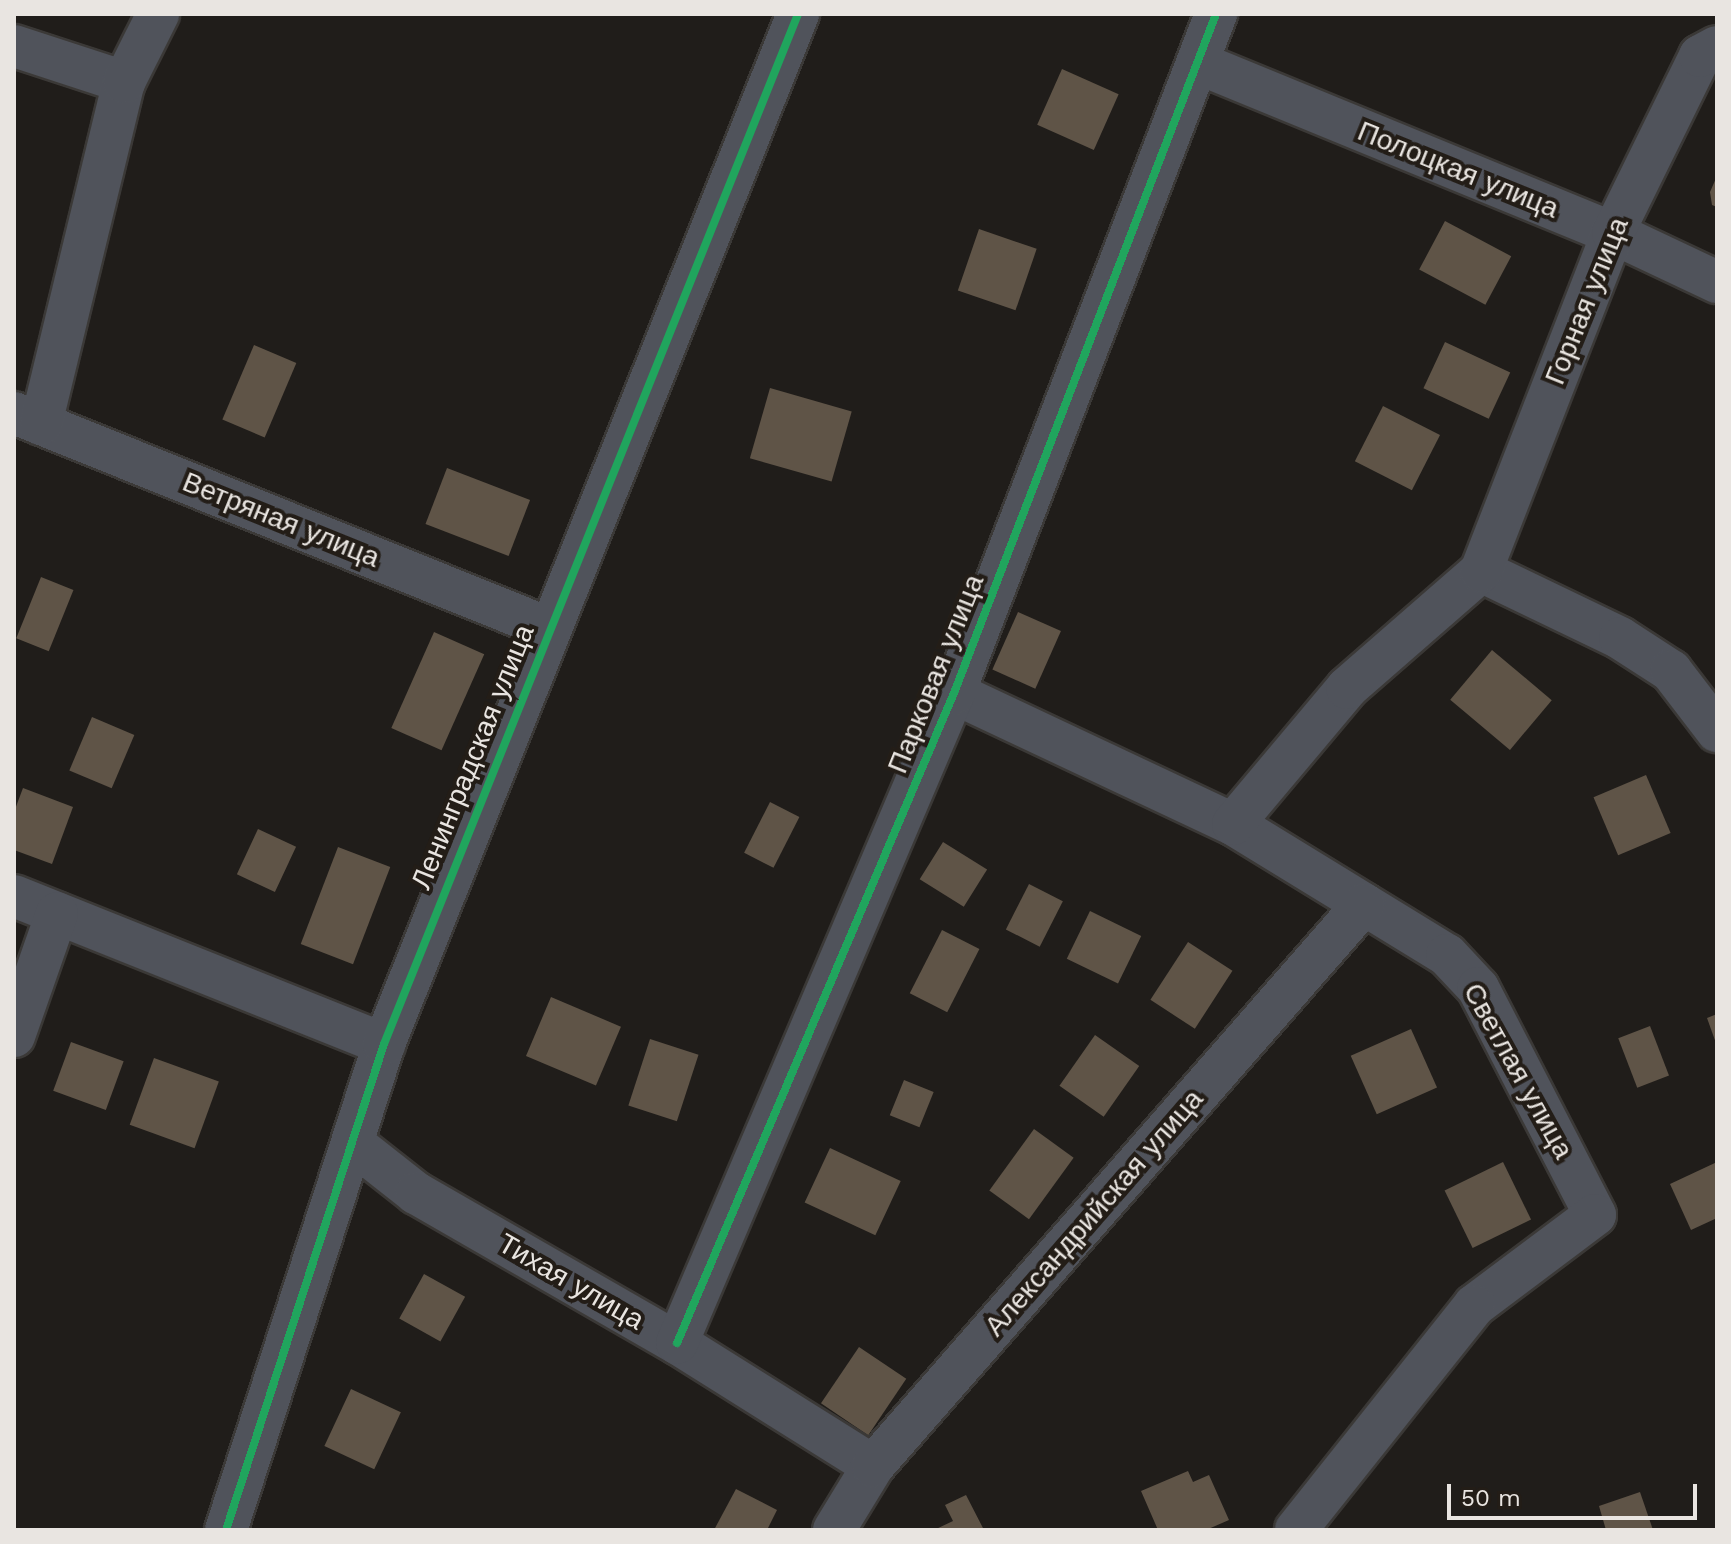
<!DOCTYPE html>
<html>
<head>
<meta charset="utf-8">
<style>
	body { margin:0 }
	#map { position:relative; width:1731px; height:1544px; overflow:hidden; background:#201d1a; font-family:"Work Sans",sans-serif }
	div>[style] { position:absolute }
	.building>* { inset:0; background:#5f5447; transform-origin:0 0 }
	.roads { filter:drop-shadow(2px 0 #3b3937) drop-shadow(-2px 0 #3b3937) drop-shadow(0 2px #3b3937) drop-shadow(0 -2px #3b3937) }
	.minor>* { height:42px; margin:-21px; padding:0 21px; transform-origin:21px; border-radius:21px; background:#50535b }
	.cycleway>* { height:8px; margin:-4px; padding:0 4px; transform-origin:4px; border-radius:4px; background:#20a55d }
	span { translate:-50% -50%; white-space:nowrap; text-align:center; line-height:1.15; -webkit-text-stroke:8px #231d17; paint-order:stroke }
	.street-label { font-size:28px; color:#e9e5e1 }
	.frame { position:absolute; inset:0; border:16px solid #e9e5e1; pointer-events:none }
	.scale { position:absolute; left:1447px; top:1484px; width:250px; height:36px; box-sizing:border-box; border:4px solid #e9e5e1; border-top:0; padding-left:10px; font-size:24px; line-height:28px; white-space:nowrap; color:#e9e5e1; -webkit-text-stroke:6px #231d17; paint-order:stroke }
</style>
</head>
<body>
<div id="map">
	<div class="building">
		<i style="left:1062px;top:69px;width:62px;height:61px;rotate:24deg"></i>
		<i style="clip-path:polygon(1717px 176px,1717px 207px,1712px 205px,1710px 192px)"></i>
		<i style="left:1445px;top:221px;width:75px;height:55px;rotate:28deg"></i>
		<i style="left:979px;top:229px;width:61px;height:65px;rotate:19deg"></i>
		<i style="left:1445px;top:342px;width:72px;height:51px;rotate:25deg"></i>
		<i style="left:254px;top:345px;width:46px;height:81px;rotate:23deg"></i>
		<i style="left:770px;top:388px;width:85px;height:73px;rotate:16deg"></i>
		<i style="left:1383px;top:406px;width:64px;height:62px;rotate:27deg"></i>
		<i style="left:447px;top:468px;width:89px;height:60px;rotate:21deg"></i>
		<i style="left:41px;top:577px;width:35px;height:66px;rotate:22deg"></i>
		<i style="left:1018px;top:612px;width:47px;height:63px;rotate:24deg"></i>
		<i style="left:434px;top:632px;width:55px;height:105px;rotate:24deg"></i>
		<i style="left:1492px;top:650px;width:78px;height:65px;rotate:40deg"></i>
		<i style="left:92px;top:717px;width:46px;height:58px;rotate:23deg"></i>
		<i style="left:1646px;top:775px;width:63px;height:57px;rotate:67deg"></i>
		<i style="clip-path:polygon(23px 788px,73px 807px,52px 864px,14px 850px,14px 812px)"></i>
		<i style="left:770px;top:802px;width:33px;height:57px;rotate:27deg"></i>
		<i style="left:258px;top:829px;width:42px;height:50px;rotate:25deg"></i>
		<i style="left:943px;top:842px;width:52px;height:44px;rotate:32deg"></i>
		<i style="left:338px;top:847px;width:56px;height:104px;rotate:21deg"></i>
		<i style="left:1029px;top:884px;width:38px;height:51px;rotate:27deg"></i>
		<i style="left:1090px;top:911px;width:57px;height:53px;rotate:26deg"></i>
		<i style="left:942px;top:930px;width:42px;height:71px;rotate:27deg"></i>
		<i style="left:1188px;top:942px;width:53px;height:69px;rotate:33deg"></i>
		<i style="left:551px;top:997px;width:76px;height:64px;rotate:23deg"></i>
		<i style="clip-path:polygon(1717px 1014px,1717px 1046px,1707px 1018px)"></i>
		<i style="left:1650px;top:1026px;width:53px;height:34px;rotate:69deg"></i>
		<i style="left:1411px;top:1029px;width:64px;height:66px;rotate:66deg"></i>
		<i style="left:1095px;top:1035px;width:54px;height:62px;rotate:35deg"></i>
		<i style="left:650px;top:1039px;width:51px;height:70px;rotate:18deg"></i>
		<i style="left:71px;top:1042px;width:56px;height:52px;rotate:20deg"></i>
		<i style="left:154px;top:1058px;width:69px;height:71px;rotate:20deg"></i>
		<i style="left:904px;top:1080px;width:32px;height:38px;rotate:22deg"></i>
		<i style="left:1034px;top:1129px;width:49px;height:76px;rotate:36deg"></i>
		<i style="left:830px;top:1148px;width:78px;height:60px;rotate:25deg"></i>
		<i style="left:1503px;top:1162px;width:64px;height:65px;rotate:64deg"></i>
		<i style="clip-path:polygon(1717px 1162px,1717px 1218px,1691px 1230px,1670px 1184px)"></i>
		<i style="left:424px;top:1274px;width:47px;height:51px;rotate:29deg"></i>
		<i style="left:859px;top:1347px;width:57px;height:68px;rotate:34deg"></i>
		<i style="left:351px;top:1389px;width:55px;height:63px;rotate:25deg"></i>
		<i style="clip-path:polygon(1188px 1471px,1193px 1482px,1209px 1475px,1229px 1520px,1206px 1530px,1158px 1530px,1141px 1491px)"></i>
		<i style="clip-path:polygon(736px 1489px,777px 1510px,767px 1530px,714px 1530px)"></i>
		<i style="clip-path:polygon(1640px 1492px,1653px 1530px,1606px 1530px,1599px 1506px)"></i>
		<i style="clip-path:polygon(966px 1495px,984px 1530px,934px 1530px,953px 1521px,945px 1505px)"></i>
	</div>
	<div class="roads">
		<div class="minor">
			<i style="left:14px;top:46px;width:116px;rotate:18.1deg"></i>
			<i style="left:1198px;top:63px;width:448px;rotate:22.3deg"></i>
			<i style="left:1613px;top:233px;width:115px;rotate:25.2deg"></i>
			<i style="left:14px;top:413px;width:576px;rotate:21.93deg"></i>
			<i style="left:41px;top:424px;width:352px;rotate:-76.4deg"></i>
			<i style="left:124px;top:82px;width:76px;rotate:-63.4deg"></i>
			<i style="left:1481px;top:571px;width:154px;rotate:25.7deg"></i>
			<i style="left:1620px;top:638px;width:61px;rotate:32.9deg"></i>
			<i style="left:1671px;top:671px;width:76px;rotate:52.5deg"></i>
			<i style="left:954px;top:693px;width:308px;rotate:25.2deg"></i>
			<i style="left:1233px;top:824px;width:251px;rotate:31.5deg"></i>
			<i style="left:1447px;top:955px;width:45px;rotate:46.8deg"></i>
			<i style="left:1478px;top:988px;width:255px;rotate:62.7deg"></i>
			<i style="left:1595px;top:1215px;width:151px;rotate:143.1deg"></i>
			<i style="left:1474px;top:1306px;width:286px;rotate:128.5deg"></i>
			<i style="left:1233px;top:824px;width:177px;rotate:-50deg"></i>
			<i style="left:1347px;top:688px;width:178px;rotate:-41.1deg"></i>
			<i style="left:1481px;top:571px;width:363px;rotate:-68.7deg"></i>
			<i style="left:1613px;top:233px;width:197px;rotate:-63.8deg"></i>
			<i style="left:1700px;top:56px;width:19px;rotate:-28deg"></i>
			<i style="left:14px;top:896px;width:399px;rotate:21.8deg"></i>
			<i style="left:14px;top:1036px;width:130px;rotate:-70.7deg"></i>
			<i style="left:355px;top:1145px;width:78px;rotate:38.2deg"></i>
			<i style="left:416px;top:1193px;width:301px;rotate:29.9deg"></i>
			<i style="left:677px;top:1343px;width:231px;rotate:32.1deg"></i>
			<i style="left:677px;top:1343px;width:707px;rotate:-66.92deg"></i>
			<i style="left:954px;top:693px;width:728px;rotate:-68.9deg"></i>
			<i style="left:226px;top:1530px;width:511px;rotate:-71.99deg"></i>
			<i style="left:384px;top:1044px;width:1110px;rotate:-68.1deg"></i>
			<i style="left:834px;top:1530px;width:75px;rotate:-58.6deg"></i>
			<i style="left:873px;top:1466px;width:746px;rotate:-48.86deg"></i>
		</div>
	</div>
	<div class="cycleway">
		<i style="left:677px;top:1343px;width:707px;rotate:-66.92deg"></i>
		<i style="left:954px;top:693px;width:728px;rotate:-68.9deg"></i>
		<i style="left:226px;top:1530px;width:511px;rotate:-71.99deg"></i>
		<i style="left:384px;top:1044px;width:1110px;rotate:-68.1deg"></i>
	</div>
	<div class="street-label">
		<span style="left:1458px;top:170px;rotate:22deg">Полоцкая улица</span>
		<span style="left:1587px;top:301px;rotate:-68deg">Горная улица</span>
		<span style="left:281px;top:520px;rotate:22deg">Ветряная улица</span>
		<span style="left:936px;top:674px;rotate:-68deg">Парковая улица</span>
		<span style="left:473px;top:757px;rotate:-68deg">Ленинградская улица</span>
		<span style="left:1518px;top:1071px;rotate:61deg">Светлая улица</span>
		<span style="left:1094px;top:1213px;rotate:-49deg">Александрийская улица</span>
		<span style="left:571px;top:1282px;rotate:30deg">Тихая улица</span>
	</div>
	<div class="frame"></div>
	<div class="scale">50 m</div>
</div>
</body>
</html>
